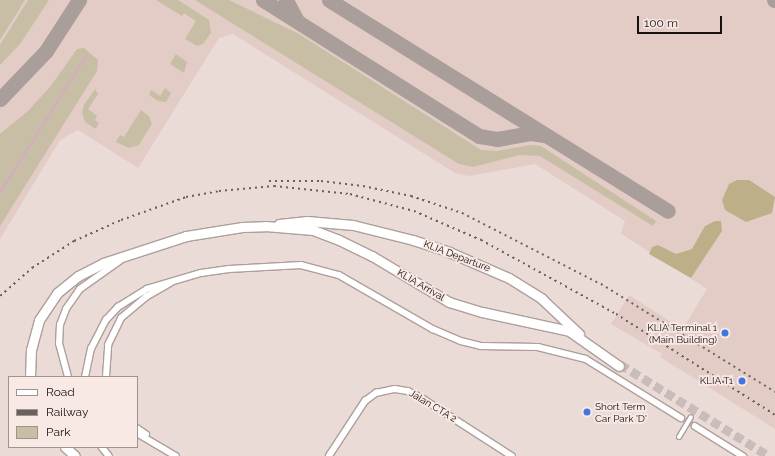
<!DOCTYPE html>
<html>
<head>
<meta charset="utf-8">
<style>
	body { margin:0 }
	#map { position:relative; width:775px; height:456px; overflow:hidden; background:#eadbd7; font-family:Raleway,sans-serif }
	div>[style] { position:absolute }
	.built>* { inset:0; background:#e3ccc5 }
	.green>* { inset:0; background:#c7bea5 }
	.forest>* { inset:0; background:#bdb089 }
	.stream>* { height:1.5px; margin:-0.75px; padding:0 0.75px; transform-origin:0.75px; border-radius:0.75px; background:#d4acc2 }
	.taxiway>* { height:15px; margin:-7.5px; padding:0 7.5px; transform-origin:7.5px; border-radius:7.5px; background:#aa9e9a }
	.minor-tunnel>* { height:5.5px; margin-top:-2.75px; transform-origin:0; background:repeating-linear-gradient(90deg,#cabdb9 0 5.5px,transparent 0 8.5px) }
	.primary-tunnel>* { height:9px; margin-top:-4.5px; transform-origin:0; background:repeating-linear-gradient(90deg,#cabdb9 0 9px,transparent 0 13.5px) }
	.roads { filter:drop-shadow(1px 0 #ae9f9b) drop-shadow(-1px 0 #ae9f9b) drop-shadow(0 1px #ae9f9b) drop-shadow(0 -1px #ae9f9b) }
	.minor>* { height:5.5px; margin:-2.75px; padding:0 2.75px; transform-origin:2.75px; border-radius:2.75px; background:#fff }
	.primary>* { height:9px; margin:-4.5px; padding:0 4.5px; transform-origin:4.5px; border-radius:4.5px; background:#fff }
	.rail>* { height:1.5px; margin-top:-0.75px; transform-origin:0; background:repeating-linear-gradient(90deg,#6a615e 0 2px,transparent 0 6px) }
	.bridges { filter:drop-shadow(1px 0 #ae9f9b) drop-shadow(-1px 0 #ae9f9b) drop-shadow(0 1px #ae9f9b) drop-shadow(0 -1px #ae9f9b) }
	.pedestrian-bridge>* { height:4px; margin:-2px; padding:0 2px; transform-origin:2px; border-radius:2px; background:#fff }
	.dots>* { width:11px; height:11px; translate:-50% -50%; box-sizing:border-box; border:2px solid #f8e9e4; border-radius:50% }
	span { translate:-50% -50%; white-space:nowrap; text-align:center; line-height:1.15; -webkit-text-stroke:3.5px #f8e9e4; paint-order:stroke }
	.street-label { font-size:10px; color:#171210 }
	.poi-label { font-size:10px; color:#171210 }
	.right { translate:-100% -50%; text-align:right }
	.left { translate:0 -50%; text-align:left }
	.legend { position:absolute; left:8px; top:376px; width:130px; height:72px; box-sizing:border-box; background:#f8e9e4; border:1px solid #9e938f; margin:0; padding:5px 7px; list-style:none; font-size:12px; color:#171210 }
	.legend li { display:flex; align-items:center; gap:8px; height:20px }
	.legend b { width:20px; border:1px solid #9e938f }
	.scale { position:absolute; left:637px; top:16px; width:85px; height:18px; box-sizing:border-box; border:2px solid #171210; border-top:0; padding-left:5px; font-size:12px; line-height:14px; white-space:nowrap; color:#171210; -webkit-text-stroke:3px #f8e9e4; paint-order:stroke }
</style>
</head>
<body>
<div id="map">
	<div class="built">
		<i style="clip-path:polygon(0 0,775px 0,775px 429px,660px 357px,662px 354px,611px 324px,629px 295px,679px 327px,684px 327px,707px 289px,626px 237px,621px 233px,625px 221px,535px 164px,469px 176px,455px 173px,233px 34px,219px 38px,138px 168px,78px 130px,60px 140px,0 239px)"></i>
	</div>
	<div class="green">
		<i style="clip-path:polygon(0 0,25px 0,0 40px)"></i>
		<i style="clip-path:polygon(28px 0,49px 0,20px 44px,0 65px,0 45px)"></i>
		<i style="clip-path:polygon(156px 0,178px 0,209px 20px,211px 33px,203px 44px,197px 46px,185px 39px,196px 21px,184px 13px,182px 16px)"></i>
		<i style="clip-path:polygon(195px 0,229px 0,299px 34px,481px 150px,497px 151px,530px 145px,541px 146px,656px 221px,653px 226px,540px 156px,520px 155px,473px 167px,459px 164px)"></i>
		<i style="clip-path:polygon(84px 48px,98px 60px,97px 71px,0 226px,0 134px,28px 111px,50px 87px,77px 49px)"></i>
		<i style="clip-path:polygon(176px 54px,187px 62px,184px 73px,170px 64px)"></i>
		<i style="clip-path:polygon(165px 88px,171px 93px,166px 102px,158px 101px,149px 95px,151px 90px,160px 96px)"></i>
		<i style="clip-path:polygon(95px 89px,98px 94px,88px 109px,97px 116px,95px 120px,99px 123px,96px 129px,85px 122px,82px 113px,84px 105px)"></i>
		<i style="clip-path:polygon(141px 110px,149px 116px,152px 124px,139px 145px,129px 148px,116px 142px,120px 135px,124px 137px)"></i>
	</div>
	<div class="forest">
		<i style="clip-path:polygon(737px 180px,749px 180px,775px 197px,772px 213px,746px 222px,725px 210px,722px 200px,729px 184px)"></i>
		<i style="clip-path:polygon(715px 221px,721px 221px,722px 231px,691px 278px,649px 254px,652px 247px,658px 245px,676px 254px,692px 249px,705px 226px)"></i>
	</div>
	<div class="stream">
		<i style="left:0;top:193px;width:163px;rotate:-57.8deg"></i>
	</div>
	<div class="taxiway">
		<i style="left:263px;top:0;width:255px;rotate:32.2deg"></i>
		<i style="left:479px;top:136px;width:18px;rotate:9deg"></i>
		<i style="left:497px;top:139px;width:35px;rotate:-10deg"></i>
		<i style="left:531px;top:133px;width:13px;rotate:9deg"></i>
		<i style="left:286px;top:0;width:24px;rotate:62deg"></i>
		<i style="left:329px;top:0;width:399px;rotate:31.9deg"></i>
		<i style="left:774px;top:0;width:1px"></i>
		<i style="left:0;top:99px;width:66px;rotate:-46.2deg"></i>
		<i style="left:46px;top:51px;width:61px;rotate:-57.1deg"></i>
	</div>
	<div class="minor-tunnel">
		<i style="left:681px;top:418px;width:16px;rotate:30deg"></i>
	</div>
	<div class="primary-tunnel">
		<i style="left:620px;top:364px;width:175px;rotate:31.7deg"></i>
	</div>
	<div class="roads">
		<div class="minor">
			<i style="left:68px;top:377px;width:34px;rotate:-105deg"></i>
			<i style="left:59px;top:344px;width:19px;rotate:-87deg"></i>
			<i style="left:60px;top:325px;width:17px;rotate:-69deg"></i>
			<i style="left:66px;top:309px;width:24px;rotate:-55deg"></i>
			<i style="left:80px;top:289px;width:50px;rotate:-35.3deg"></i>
			<i style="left:85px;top:377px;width:29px;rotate:-78deg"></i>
			<i style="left:91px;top:349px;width:33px;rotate:-63deg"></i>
			<i style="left:106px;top:320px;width:18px;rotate:-47deg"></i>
			<i style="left:118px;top:307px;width:34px;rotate:-32deg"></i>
			<i style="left:147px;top:289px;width:56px;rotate:-16.5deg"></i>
			<i style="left:201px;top:273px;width:28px;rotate:-8deg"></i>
			<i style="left:229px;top:269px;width:72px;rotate:-3.2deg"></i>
			<i style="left:301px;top:265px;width:39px;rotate:15deg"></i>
			<i style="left:339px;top:275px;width:108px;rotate:29.9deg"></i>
			<i style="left:433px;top:329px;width:30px;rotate:23deg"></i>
			<i style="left:461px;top:341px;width:21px;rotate:14deg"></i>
			<i style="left:481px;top:346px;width:57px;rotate:1deg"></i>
			<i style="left:538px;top:347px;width:49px;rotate:14deg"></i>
			<i style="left:586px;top:359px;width:112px;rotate:31.8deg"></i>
			<i style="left:106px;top:377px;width:32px;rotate:-86deg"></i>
			<i style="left:108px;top:345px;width:30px;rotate:-64deg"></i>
			<i style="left:121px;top:318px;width:33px;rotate:-40deg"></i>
			<i style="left:146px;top:297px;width:28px;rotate:-30deg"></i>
			<i style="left:695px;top:426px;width:57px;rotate:32deg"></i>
			<i style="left:137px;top:428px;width:11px;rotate:34deg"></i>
			<i style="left:137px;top:433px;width:45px;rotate:30.5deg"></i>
			<i style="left:102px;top:447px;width:11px;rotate:52deg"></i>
			<i style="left:329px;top:456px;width:66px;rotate:-56.8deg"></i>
			<i style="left:365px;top:401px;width:14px;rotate:-36deg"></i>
			<i style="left:376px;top:393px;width:19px;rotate:-12deg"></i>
			<i style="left:395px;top:389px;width:13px;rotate:9deg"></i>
			<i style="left:408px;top:391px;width:16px;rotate:27deg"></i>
			<i style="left:422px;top:398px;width:107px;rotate:32.8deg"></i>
		</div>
		<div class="primary">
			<i style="left:279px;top:224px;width:28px;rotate:-6deg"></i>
			<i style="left:307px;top:221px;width:46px;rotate:5deg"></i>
			<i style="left:353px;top:225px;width:62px;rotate:14deg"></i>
			<i style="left:413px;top:240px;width:38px;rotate:18deg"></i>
			<i style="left:449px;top:252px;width:65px;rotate:23.4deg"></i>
			<i style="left:509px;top:278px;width:39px;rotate:32deg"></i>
			<i style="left:542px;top:299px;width:51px;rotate:43.4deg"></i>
			<i style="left:30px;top:377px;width:27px;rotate:-88deg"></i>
			<i style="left:31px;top:350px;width:31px;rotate:-75deg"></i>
			<i style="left:39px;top:320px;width:32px;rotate:-56deg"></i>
			<i style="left:57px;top:293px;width:27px;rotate:-39deg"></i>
			<i style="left:78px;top:276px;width:28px;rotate:-27deg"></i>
			<i style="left:103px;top:263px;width:87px;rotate:-18deg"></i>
			<i style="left:186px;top:236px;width:57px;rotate:-9.1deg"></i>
			<i style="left:242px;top:227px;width:23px;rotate:-2deg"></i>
			<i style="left:265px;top:226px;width:48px;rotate:4.8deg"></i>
			<i style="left:313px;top:230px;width:28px;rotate:21deg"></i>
			<i style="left:339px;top:240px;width:37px;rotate:26deg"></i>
			<i style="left:372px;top:256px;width:90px;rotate:30.9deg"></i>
			<i style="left:449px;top:302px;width:34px;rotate:17deg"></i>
			<i style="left:482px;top:312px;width:89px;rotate:12.3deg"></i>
			<i style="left:569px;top:331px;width:61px;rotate:35deg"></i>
			<i style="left:65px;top:447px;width:13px;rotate:42deg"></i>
		</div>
	</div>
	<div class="rail">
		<i style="left:269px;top:181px;width:52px"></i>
		<i style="left:321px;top:181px;width:42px;rotate:6.8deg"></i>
		<i style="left:363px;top:186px;width:49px;rotate:11.8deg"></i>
		<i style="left:411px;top:196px;width:54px;rotate:18.4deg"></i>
		<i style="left:462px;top:213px;width:156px;rotate:27.1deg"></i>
		<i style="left:601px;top:284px;width:205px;rotate:31.8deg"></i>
		<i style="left:0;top:296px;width:43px;rotate:-41.2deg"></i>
		<i style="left:32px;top:268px;width:50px;rotate:-32.7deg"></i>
		<i style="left:74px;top:241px;width:51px;rotate:-24.1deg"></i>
		<i style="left:121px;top:220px;width:69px;rotate:-19.5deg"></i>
		<i style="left:186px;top:197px;width:34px;rotate:-10deg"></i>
		<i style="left:219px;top:191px;width:55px;rotate:-5.2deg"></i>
		<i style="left:274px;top:186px;width:76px;rotate:6deg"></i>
		<i style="left:350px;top:194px;width:66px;rotate:14.9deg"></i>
		<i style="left:414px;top:211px;width:73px;rotate:23.4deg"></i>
		<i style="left:481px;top:240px;width:154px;rotate:28.7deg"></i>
		<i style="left:616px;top:314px;width:188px;rotate:32.4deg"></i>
	</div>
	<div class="bridges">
		<div class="pedestrian-bridge">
			<i style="left:679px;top:437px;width:23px;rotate:-59deg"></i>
		</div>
	</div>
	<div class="dots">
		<i style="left:725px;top:333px;background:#4075e5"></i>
		<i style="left:742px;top:381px;background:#4075e5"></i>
		<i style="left:587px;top:412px;background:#4075e5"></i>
	</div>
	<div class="street-label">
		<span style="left:457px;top:256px;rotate:21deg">KLIA Departure</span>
		<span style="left:421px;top:285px;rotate:30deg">KLIA Arrival</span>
		<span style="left:433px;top:406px;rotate:31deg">Jalan CTA 2</span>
	</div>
	<div class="poi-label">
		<span class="right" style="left:717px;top:333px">KLIA Terminal 1<br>(Main Building)</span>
		<span class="right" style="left:733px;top:381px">KLIA T1</span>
		<span class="left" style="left:595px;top:412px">Short Term<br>Car Park 'D'</span>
	</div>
	<ul class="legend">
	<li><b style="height:5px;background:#fff"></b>Road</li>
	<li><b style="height:5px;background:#6a615e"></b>Railway</li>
	<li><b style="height:11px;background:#c7bea5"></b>Park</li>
	</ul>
	<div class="scale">100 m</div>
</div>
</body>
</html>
